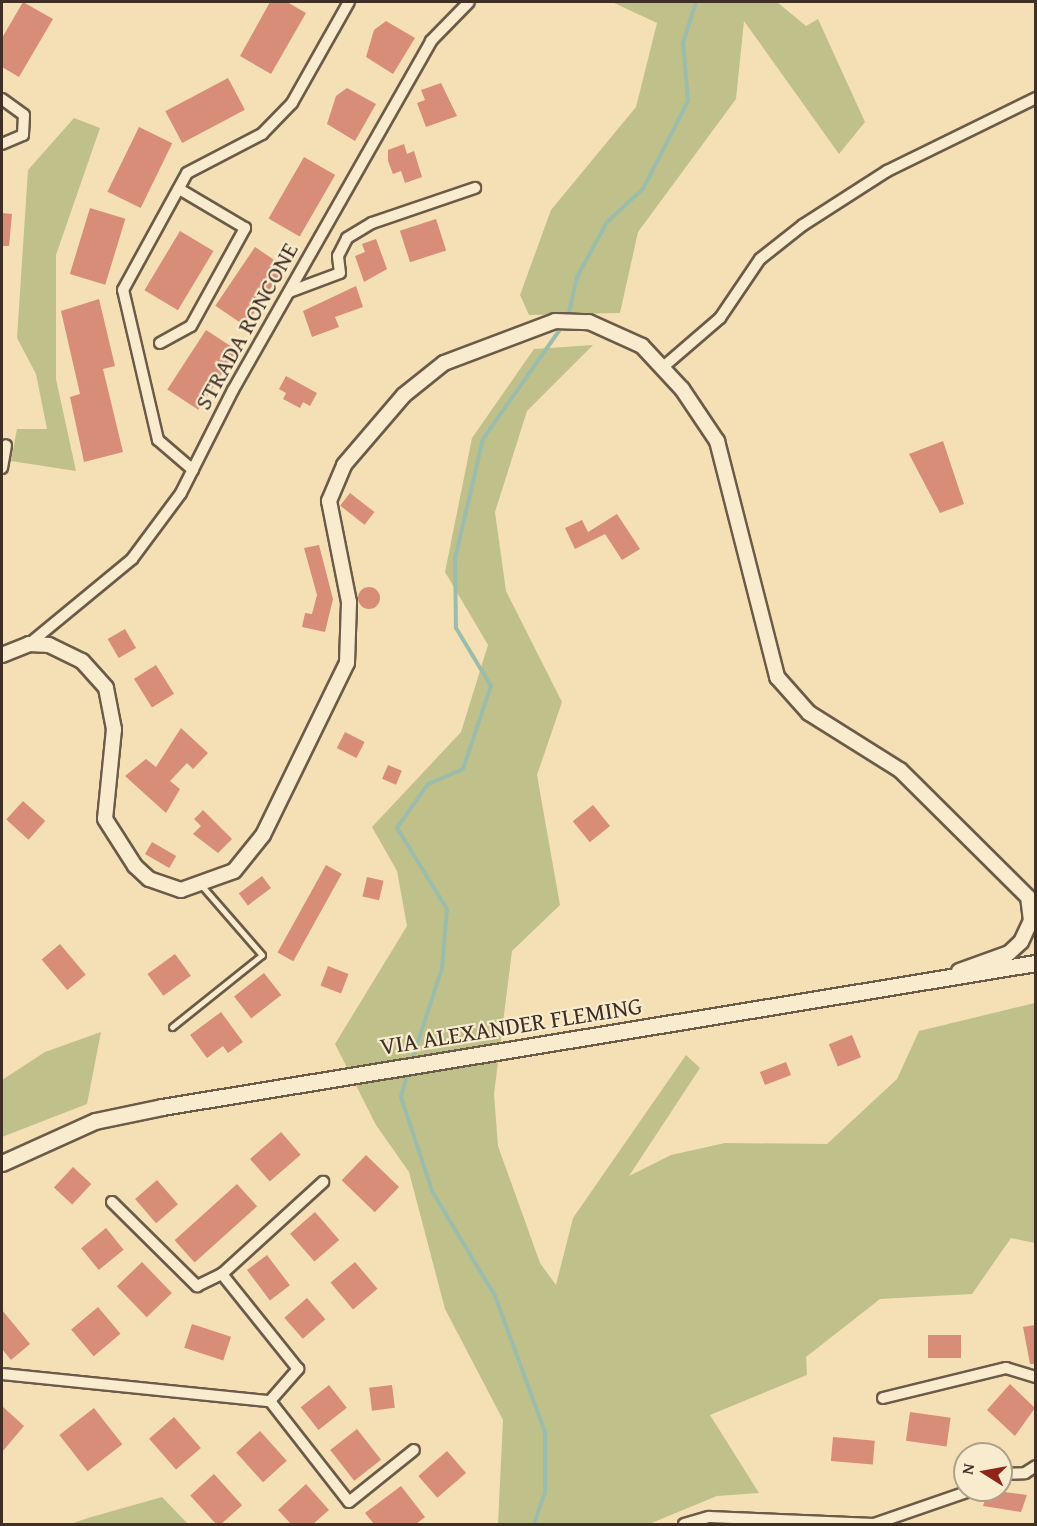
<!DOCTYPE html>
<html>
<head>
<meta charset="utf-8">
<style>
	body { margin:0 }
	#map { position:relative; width:1037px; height:1526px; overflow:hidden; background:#f4e0b4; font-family:"Gentium Book Plus",serif }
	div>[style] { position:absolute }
	.green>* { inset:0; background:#c0c18a }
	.stream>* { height:4px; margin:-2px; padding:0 2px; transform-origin:2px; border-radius:2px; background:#9cbdab }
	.building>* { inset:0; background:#d78d77; transform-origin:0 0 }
	.round { border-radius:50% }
	.roads { filter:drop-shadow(2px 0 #6c5b48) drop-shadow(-2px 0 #6c5b48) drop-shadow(0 2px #6c5b48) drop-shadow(0 -2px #6c5b48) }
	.service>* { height:5px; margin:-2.5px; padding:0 2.5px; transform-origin:2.5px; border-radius:2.5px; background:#f8ebce }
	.minor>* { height:10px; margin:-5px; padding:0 5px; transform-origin:5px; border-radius:5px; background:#f8ebce }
	.tertiary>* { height:14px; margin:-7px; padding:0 7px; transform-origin:7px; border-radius:7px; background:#f8ebce }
	.secondary>* { height:15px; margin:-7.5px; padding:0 7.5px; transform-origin:7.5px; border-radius:7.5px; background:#f8ebce }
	span { translate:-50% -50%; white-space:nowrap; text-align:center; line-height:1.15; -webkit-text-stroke:4.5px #f8ebce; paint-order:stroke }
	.street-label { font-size:24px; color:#3f2f24 }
	.frame { position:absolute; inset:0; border:3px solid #3f2f24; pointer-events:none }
	.north { position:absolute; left:953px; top:1442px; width:60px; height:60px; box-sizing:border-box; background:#f8ebce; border:2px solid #aea08a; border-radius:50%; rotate:281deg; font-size:16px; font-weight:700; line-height:24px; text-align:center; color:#3f2f24 }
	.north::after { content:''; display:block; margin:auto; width:21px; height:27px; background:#8f2418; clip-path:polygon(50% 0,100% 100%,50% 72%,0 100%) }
</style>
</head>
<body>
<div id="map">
	<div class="green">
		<i style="clip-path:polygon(612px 2px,777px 2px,806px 26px,818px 19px,865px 122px,839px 154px,744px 21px,736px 99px,638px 232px,620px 313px,529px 315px,520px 295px,551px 210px,636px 107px,657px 23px)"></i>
		<i style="clip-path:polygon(74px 118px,100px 128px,56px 255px,56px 379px,76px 471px,11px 461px,17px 429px,47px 429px,36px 374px,17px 338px,28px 170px)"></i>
		<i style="clip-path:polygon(593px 345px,527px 411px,495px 512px,506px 591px,562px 702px,537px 775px,560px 905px,512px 951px,494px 1094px,498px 1146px,540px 1263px,556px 1285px,573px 1218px,686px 1055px,700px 1068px,629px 1176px,671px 1155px,725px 1143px,827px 1144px,897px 1079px,919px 1031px,1035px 1003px,1035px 1243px,1011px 1238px,972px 1294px,880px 1299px,806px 1357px,807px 1375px,710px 1415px,759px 1493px,717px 1496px,649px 1524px,498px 1524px,503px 1420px,445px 1309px,409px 1172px,376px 1125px,335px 1044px,407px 926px,397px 871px,372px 827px,461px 732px,488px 645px,445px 572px,472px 438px,534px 349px)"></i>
		<i style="clip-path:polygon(101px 1032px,87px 1104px,2px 1137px,2px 1080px,45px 1052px)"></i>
		<i style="clip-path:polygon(162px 1497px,188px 1524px,70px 1524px,88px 1518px)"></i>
	</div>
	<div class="stream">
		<i style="left:569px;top:312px;width:36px;rotate:-77deg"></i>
		<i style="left:577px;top:277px;width:63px;rotate:-61.4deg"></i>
		<i style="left:607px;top:222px;width:49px;rotate:-42.5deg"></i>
		<i style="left:643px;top:189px;width:99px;rotate:-62.9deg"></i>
		<i style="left:688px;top:101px;width:58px;rotate:-94.9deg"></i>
		<i style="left:683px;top:43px;width:43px;rotate:-72.4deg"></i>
		<i style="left:412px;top:1060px;width:97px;rotate:-71.9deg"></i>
		<i style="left:442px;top:968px;width:59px;rotate:-85.2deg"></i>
		<i style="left:447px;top:909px;width:95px;rotate:-121.7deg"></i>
		<i style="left:397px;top:828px;width:54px;rotate:-54.8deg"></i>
		<i style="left:428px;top:784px;width:38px;rotate:-23deg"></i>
		<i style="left:463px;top:769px;width:88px;rotate:-71.4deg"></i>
		<i style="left:491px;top:686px;width:68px;rotate:-121.1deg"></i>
		<i style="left:456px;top:628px;width:69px;rotate:-90.8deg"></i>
		<i style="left:455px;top:559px;width:123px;rotate:-76.9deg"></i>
		<i style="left:483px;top:439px;width:136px;rotate:-54.9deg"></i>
		<i style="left:409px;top:1070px;width:28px;rotate:107deg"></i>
		<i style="left:401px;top:1097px;width:99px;rotate:71.7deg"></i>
		<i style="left:432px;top:1191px;width:122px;rotate:59deg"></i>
		<i style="left:495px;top:1296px;width:145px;rotate:69.8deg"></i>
		<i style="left:545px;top:1432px;width:60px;rotate:90deg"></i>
		<i style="left:545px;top:1492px;width:34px;rotate:109deg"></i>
	</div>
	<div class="building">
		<i style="clip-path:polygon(23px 2px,53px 19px,19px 77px,2px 67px,2px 38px)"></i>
		<i style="clip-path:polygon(270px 2px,287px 2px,306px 13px,271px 74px,240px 56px)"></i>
		<i style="clip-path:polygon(386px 21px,415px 38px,393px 74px,366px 57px,374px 30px)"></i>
		<i style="left:228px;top:78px;width:36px;height:71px;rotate:62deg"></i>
		<i style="clip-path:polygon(441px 83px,457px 116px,426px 127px,417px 103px,425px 100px,421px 90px)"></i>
		<i style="clip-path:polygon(347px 88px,376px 104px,355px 141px,327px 124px,336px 96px)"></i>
		<i style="left:139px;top:127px;width:37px;height:72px;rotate:26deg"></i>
		<i style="clip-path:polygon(404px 144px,407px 154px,414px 151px,422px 177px,405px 183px,401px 171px,393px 174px,388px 161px,388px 150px)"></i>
		<i style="left:304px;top:157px;width:36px;height:71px;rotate:30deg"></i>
		<i style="left:90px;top:208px;width:37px;height:69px;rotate:17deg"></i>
		<i style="clip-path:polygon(2px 213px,12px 214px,9px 246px,2px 246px)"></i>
		<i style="left:436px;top:219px;width:33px;height:38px;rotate:72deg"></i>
		<i style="left:180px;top:231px;width:39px;height:69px;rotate:31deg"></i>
		<i style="clip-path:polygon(376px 239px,387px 269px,364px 282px,355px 256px,365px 252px,362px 244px)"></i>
		<i style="left:255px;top:247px;width:36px;height:71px;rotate:34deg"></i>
		<i style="clip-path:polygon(356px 286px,363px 307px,335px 317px,339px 327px,312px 337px,303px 311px)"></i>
		<i style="clip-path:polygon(99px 299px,115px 366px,103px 369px,123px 452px,84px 462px,70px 397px,80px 394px,61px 311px)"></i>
		<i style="left:206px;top:330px;width:37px;height:71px;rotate:33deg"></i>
		<i style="clip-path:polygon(286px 376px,317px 393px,310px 406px,303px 402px,300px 408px,283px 399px,286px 393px,279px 389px)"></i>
		<i style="clip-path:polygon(943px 441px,964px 504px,940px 513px,909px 454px)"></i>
		<i style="left:350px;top:493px;width:31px;height:16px;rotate:38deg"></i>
		<i style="clip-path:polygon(617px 514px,640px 549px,622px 560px,605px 534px,575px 549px,565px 528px,582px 520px,588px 532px)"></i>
		<i style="clip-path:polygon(319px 545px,333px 599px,325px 632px,302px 627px,305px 613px,312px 614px,317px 595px,304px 548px)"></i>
		<i class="round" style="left:358px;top:587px;width:22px;height:22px"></i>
		<i style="left:125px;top:629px;width:22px;height:20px;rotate:60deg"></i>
		<i style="left:156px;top:665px;width:34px;height:26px;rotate:58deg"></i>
		<i style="clip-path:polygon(181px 728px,208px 753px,193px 769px,187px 763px,170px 781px,180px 789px,166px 813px,125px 776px,146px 759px,156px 767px)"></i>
		<i style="left:345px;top:732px;width:22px;height:18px;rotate:27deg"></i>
		<i style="left:388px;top:765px;width:15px;height:15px;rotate:23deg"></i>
		<i style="left:23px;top:801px;width:30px;height:25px;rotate:42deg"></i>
		<i style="left:593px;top:805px;width:27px;height:26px;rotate:51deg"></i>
		<i style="clip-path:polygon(203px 810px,232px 839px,218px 853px,193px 834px,201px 826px,194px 819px)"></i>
		<i style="left:152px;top:842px;width:28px;height:14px;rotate:30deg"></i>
		<i style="left:326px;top:865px;width:18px;height:100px;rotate:29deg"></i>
		<i style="left:262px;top:876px;width:15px;height:29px;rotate:53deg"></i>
		<i style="left:367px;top:877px;width:17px;height:20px;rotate:13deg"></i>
		<i style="left:60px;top:944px;width:40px;height:24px;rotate:50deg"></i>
		<i style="left:175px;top:954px;width:27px;height:34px;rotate:54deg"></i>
		<i style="left:328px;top:966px;width:22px;height:21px;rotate:21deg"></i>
		<i style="left:264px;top:973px;width:28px;height:38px;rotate:52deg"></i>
		<i style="clip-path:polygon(221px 1012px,243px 1042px,228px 1053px,223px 1046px,207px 1058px,190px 1035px)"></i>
		<i style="left:852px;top:1035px;width:24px;height:25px;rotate:68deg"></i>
		<i style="left:786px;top:1062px;width:14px;height:28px;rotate:69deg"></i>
		<i style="left:281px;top:1132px;width:30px;height:41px;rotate:49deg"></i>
		<i style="left:366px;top:1155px;width:46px;height:35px;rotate:44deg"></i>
		<i style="left:73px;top:1167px;width:25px;height:28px;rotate:43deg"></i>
		<i style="left:157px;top:1180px;width:32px;height:29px;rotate:49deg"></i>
		<i style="left:237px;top:1184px;width:30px;height:84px;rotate:48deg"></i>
		<i style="left:315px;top:1212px;width:37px;height:33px;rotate:49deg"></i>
		<i style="left:106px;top:1228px;width:28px;height:32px;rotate:51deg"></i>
		<i style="left:267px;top:1255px;width:38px;height:25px;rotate:53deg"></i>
		<i style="left:142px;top:1262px;width:43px;height:35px;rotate:46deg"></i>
		<i style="left:355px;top:1262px;width:35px;height:32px;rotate:50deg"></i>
		<i style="left:307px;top:1298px;width:28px;height:30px;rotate:49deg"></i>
		<i style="left:98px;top:1307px;width:35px;height:35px;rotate:50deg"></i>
		<i style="clip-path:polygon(2px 1310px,30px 1344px,11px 1360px,2px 1349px)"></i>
		<i style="left:192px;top:1324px;width:41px;height:25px;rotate:18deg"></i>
		<i style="clip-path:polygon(1035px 1325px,1035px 1364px,1030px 1364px,1023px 1327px)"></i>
		<i style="left:961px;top:1335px;width:23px;height:33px;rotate:90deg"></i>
		<i style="clip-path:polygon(1010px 1384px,1035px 1408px,1015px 1436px,987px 1410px)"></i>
		<i style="left:329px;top:1385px;width:29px;height:36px;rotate:52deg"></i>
		<i style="left:392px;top:1385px;width:23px;height:23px;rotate:83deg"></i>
		<i style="clip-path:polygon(2px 1406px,24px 1426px,2px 1452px)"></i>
		<i style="left:94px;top:1408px;width:46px;height:44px;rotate:52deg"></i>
		<i style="left:910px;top:1412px;width:41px;height:29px;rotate:8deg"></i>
		<i style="left:174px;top:1417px;width:41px;height:33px;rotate:49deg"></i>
		<i style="left:357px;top:1429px;width:39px;height:34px;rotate:52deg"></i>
		<i style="left:260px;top:1431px;width:40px;height:32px;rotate:48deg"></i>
		<i style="left:833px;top:1437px;width:42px;height:24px;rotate:5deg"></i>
		<i style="left:447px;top:1451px;width:29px;height:38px;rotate:49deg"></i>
		<i style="left:214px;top:1474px;width:42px;height:32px;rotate:48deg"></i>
		<i style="clip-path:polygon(306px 1484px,329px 1510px,313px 1524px,291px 1524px,278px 1510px)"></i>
		<i style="clip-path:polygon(401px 1486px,425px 1517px,416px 1524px,374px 1524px,365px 1513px)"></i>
		<i style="clip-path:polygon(988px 1490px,1027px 1495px,1021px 1512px,983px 1506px)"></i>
	</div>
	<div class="roads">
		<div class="service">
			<i style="left:172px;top:1027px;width:115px;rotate:-38.7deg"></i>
			<i style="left:262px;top:955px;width:91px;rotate:-131deg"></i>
		</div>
		<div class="minor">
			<i style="left:2px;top:99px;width:27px;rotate:36deg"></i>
			<i style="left:24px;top:115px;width:20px;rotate:93deg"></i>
			<i style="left:23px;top:135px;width:23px;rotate:157deg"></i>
			<i style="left:289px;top:292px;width:54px;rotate:-20.4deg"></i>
			<i style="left:340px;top:273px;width:17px;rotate:-97deg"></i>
			<i style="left:338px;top:256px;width:20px;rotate:-63deg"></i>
			<i style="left:347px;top:238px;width:29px;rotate:-31deg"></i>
			<i style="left:372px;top:223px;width:109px;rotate:-18.8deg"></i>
			<i style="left:160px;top:343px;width:35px;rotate:-29deg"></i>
			<i style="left:191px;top:326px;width:112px;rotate:-61.1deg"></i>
			<i style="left:245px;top:228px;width:77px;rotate:-149.4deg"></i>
			<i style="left:662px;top:368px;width:77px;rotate:-40.8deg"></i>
			<i style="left:720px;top:318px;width:71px;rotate:-55.9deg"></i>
			<i style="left:760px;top:259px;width:55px;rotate:-38.3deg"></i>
			<i style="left:803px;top:225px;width:100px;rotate:-32.7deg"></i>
			<i style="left:887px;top:171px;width:166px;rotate:-26.1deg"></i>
			<i style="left:2px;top:468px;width:23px;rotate:-80deg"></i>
			<i style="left:193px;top:470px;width:46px;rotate:-139.4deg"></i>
			<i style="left:158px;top:440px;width:154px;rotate:-103.1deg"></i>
			<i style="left:123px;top:290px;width:133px;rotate:-61.3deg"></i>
			<i style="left:187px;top:173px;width:85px;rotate:-27.5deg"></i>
			<i style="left:262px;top:134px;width:43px;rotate:-45.9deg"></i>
			<i style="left:292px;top:103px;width:116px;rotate:-60.6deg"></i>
			<i style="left:29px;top:644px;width:134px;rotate:-39.5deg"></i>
			<i style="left:132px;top:559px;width:82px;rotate:-53.4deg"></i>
			<i style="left:181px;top:493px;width:115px;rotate:-63.2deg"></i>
			<i style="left:233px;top:390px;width:401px;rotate:-60.4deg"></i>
			<i style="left:431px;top:41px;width:54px;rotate:-45.7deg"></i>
			<i style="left:112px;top:1202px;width:120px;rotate:44.7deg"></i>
			<i style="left:197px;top:1286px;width:28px;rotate:-26deg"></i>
			<i style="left:222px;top:1274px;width:137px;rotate:-42.3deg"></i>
			<i style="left:2px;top:1374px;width:269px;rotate:5.8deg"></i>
			<i style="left:270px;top:1401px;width:43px;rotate:-48.8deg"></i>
			<i style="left:298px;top:1369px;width:122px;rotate:-128.7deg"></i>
			<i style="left:883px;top:1398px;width:127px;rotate:-13.7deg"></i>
			<i style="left:1006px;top:1368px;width:31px;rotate:17deg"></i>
			<i style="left:270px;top:1401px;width:128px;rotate:52deg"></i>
			<i style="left:349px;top:1502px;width:83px;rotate:-38.7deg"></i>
			<i style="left:1001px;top:1474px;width:24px;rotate:-2deg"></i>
			<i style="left:1025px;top:1473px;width:13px;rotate:-32deg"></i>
			<i style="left:684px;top:1524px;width:26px;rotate:-16deg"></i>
			<i style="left:709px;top:1517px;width:165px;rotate:2.4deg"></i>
			<i style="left:874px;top:1524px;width:105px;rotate:-19deg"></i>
		</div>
		<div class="tertiary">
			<i style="left:2px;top:655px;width:29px;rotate:-22deg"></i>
			<i style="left:29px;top:644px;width:20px;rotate:3deg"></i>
			<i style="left:49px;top:645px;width:37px;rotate:26deg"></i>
			<i style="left:82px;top:661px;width:36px;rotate:48deg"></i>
			<i style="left:106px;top:688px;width:42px;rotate:79deg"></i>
			<i style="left:114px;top:729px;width:90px;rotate:95.7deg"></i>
			<i style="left:105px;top:819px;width:56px;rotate:57.4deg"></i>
			<i style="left:135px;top:866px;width:19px;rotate:43deg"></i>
			<i style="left:149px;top:879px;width:34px;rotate:19deg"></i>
			<i style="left:181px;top:890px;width:56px;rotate:-19.7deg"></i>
			<i style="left:234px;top:871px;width:46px;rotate:-51.1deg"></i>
			<i style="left:263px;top:835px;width:191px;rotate:-64deg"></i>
			<i style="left:347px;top:663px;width:61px;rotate:-88.1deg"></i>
			<i style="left:349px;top:602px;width:103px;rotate:-101.2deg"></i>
			<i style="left:329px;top:501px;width:39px;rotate:-67deg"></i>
			<i style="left:344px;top:465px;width:92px;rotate:-49.4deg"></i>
			<i style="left:404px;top:395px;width:51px;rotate:-38.7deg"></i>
			<i style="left:444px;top:363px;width:119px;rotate:-20.7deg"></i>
			<i style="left:555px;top:321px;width:34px;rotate:2deg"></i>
			<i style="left:589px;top:322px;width:58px;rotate:24.4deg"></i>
			<i style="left:642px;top:346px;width:59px;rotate:47.1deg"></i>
			<i style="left:682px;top:389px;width:63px;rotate:56.1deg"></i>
			<i style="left:717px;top:441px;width:244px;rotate:75.7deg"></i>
			<i style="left:777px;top:677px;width:48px;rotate:48.4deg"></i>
			<i style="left:809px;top:713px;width:107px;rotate:32.1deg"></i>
			<i style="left:900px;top:770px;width:192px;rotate:44.8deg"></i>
			<i style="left:959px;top:971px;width:53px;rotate:-19.8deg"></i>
			<i style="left:1009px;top:953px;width:16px;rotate:-43deg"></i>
			<i style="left:1021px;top:942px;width:23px;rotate:-65deg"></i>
			<i style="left:1031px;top:921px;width:24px;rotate:-97deg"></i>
		</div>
		<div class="secondary">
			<i style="left:2px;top:1163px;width:102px;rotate:-24.3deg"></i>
			<i style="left:95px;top:1121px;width:68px;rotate:-11.8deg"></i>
			<i style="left:162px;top:1107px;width:886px;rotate:-9.36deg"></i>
		</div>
	</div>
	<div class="street-label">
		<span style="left:246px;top:326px;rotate:-61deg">STRADA RONCONE</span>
		<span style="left:511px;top:1026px;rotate:-9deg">VIA ALEXANDER FLEMING</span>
	</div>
	<div class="frame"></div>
	<div class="north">N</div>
</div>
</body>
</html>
